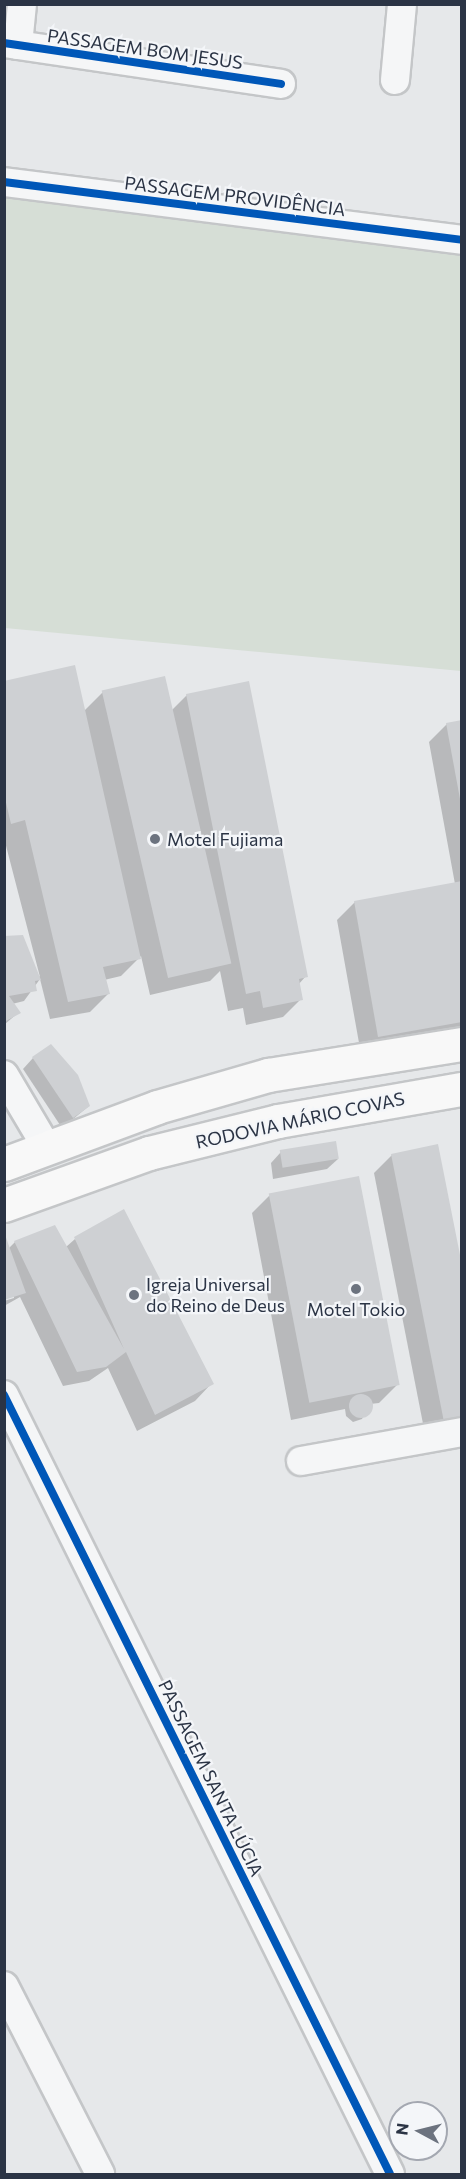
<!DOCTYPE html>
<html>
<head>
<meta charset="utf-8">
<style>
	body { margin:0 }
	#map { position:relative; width:466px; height:2179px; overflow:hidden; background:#e6e8ea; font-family:Commissioner,sans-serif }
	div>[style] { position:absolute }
	.green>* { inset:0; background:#d6ded6 }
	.shadow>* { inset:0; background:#0003 }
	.building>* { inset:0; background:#ced0d3; transform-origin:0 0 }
	.round { border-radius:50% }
	.roads { filter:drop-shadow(2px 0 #c4c6c8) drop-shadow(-2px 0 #c4c6c8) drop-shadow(0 2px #c4c6c8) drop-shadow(0 -2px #c4c6c8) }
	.minor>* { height:28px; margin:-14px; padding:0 14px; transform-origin:14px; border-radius:14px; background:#f5f6f7 }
	.major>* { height:33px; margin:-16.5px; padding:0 16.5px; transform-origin:16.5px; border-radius:16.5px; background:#f8f8f8 }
	.cycleway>* { height:8px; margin:-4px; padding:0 4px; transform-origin:4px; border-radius:4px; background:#0057b8 }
	.dots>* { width:16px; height:16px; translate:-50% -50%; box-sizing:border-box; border:3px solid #f4f6f9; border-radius:50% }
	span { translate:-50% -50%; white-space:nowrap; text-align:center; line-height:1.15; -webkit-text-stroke:4.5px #f4f6f9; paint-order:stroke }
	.street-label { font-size:18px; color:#2b3445 }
	.poi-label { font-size:18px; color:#2b3445 }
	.left { translate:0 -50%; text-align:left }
	.frame { position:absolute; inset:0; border:6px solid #2b3445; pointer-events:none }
	.north { position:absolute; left:388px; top:2101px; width:60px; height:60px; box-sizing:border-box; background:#f4f6f9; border:2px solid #a4a8b1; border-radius:50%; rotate:277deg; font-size:16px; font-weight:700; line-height:24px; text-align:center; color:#2b3445 }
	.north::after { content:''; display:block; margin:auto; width:21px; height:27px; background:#6c737f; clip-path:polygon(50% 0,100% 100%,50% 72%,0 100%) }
</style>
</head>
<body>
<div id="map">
	<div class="green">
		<i style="clip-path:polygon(4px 178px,461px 226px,461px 671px,5px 628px)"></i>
	</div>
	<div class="shadow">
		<i style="clip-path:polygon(4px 682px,84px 711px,103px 692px,171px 711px,187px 695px,306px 976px,298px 985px,301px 999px,283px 1017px,246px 1025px,243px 1008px,228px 1011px,220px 971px,210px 981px,150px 995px,141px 956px,121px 976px,104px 980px,108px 994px,90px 1012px,50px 1019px,40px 979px,24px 1001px,12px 1004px,19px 1012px,4px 1025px,4px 939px,40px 977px,4px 838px)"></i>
		<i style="clip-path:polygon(462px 722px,462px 1035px,361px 1054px,337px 920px,355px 902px,455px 884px,429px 742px,447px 724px)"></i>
		<i style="clip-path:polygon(33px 1058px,89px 1106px,62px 1128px,23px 1069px)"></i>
		<i style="clip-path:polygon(281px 1152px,338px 1159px,327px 1169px,273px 1179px,271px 1163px)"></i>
		<i style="clip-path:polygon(392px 1155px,462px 1273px,462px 1432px,426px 1439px,374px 1173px)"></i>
		<i style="clip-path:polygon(270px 1195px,397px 1385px,379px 1403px,370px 1404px,362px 1419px,353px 1422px,346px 1416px,345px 1409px,291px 1420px,252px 1213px)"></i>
		<i style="clip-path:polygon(75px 1239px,212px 1383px,195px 1401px,137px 1431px,108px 1368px,89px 1381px,63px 1386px,20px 1297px,4px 1306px,4px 1301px,14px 1298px,9px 1248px,15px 1242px,66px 1247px)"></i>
	</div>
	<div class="building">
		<i style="clip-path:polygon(75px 665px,141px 959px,103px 967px,110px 994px,68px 1002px,25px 820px,11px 824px,4px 794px,4px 681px)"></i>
		<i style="left:165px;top:676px;width:295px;height:65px;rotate:77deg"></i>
		<i style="clip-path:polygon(249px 681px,308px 977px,299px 979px,303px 1000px,263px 1008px,260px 991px,246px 994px,186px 694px)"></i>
		<i style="clip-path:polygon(462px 720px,462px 799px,460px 799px,446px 723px)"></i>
		<i style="clip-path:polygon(462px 881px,462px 1022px,378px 1037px,354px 901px)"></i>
		<i style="clip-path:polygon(23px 935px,41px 980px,35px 981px,37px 991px,9px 996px,21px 1013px,4px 1022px,4px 936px)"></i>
		<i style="clip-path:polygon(51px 1044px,78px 1075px,90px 1106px,73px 1118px,32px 1057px)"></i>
		<i style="left:336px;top:1141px;width:18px;height:57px;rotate:81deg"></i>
		<i style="clip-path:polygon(438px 1144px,462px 1265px,462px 1418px,444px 1422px,391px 1154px)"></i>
		<i style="left:359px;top:1176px;width:213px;height:92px;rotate:79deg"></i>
		<i style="clip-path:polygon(124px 1209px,214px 1384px,155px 1415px,126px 1352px,106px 1367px,77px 1372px,14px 1241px,55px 1225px,124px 1349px,74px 1237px)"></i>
		<i style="clip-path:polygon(4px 1232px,26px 1293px,4px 1300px)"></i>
		<i class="round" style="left:349px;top:1394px;width:24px;height:24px"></i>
	</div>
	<div class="roads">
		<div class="minor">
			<i style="left:4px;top:43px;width:280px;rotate:8.4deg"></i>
			<i style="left:18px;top:45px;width:41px;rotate:-84.4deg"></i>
			<i style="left:395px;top:80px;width:76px;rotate:-84.7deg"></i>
			<i style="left:4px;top:182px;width:462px;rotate:7.2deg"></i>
			<i style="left:4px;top:1075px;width:82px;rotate:59.4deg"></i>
			<i style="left:4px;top:1395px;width:869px;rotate:63.64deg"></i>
			<i style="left:301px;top:1461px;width:164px;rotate:-10.2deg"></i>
			<i style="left:4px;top:1986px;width:211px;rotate:62.9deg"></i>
		</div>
		<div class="major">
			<i style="left:4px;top:1164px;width:163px;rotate:-20.4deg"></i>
			<i style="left:157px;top:1107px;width:116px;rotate:-16.1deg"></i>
			<i style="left:268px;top:1075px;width:196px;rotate:-9.1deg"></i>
			<i style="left:4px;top:1205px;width:154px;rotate:-19.7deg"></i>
			<i style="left:149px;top:1153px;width:133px;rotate:-13.9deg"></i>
			<i style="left:278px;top:1121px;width:187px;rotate:-9.9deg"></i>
		</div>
	</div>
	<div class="cycleway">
		<i style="left:4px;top:43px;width:280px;rotate:8.4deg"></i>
		<i style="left:4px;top:182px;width:462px;rotate:7.2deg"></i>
		<i style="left:4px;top:1395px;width:869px;rotate:63.64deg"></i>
	</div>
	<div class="dots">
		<i style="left:155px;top:839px;background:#6c737f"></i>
		<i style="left:356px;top:1289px;background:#6c737f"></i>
		<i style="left:134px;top:1295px;background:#6c737f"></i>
	</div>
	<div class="street-label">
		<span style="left:145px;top:49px;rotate:8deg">PASSAGEM BOM JESUS</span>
		<span style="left:235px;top:196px;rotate:7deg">PASSAGEM PROVIDÊNCIA</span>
		<span style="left:300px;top:1120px;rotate:-12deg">RODOVIA MÁRIO COVAS</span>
		<span style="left:211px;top:1778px;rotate:64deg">PASSAGEM SANTA LÚCIA</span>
	</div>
	<div class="poi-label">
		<span class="left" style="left:167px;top:839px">Motel Fujiama</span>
		<span class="left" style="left:146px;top:1295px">Igreja Universal<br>do Reino de Deus</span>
		<span style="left:356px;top:1309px">Motel Tokio</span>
	</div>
	<div class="frame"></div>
	<div class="north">N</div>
</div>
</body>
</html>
